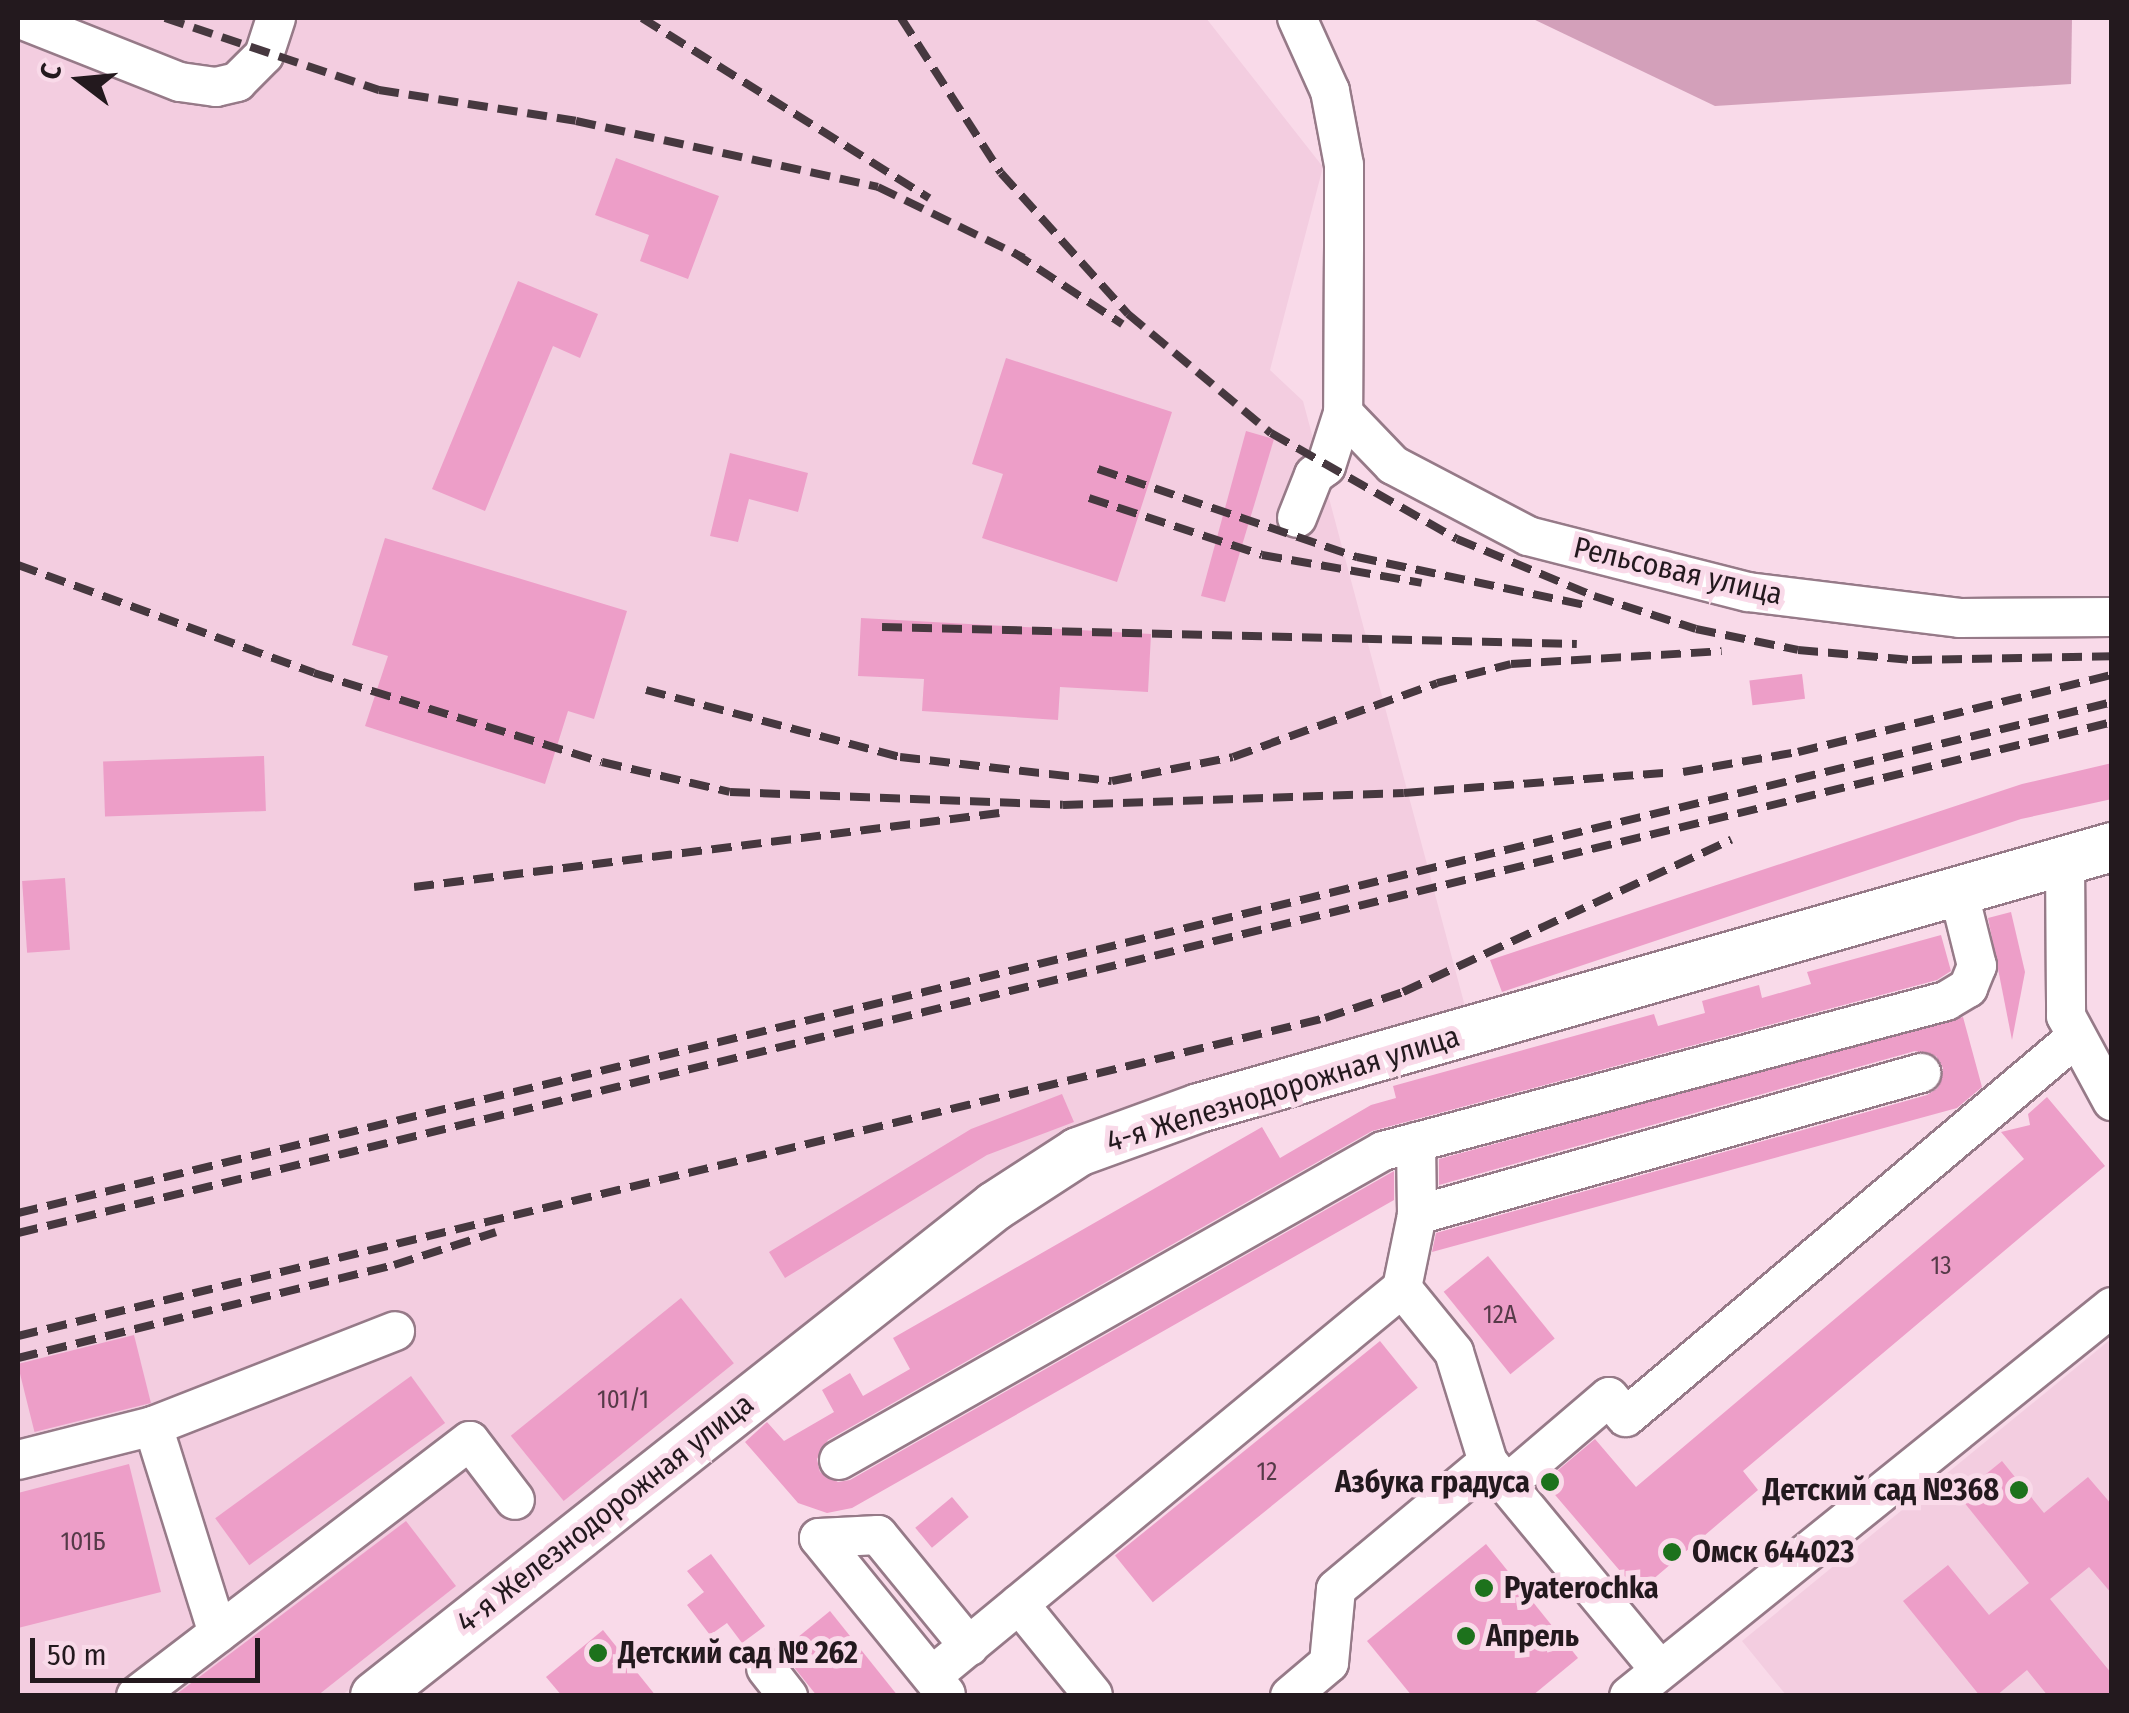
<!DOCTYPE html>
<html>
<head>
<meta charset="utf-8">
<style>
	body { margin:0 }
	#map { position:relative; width:2129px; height:1713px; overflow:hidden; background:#f9dae9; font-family:"Fira Sans Condensed",sans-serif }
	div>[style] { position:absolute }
	.built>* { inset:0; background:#f3cde0 }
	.green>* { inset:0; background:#d3a0ba }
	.building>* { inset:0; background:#ed9ec8; transform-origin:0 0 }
	.roads { filter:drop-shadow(2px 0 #967a88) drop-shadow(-2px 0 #967a88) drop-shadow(0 2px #967a88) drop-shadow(0 -2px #967a88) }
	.minor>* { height:38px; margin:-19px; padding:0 19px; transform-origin:19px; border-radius:19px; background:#fff }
	.major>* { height:48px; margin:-24px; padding:0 24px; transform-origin:24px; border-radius:24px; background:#fff }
	.rail>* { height:8px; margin-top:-4px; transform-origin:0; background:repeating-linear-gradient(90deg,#46383f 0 20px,transparent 0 30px) }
	.dots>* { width:28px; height:28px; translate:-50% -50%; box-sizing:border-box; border:5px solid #f9dae9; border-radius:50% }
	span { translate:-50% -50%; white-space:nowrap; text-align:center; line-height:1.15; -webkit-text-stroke:10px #f9dae9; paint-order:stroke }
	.number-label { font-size:25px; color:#563a48 }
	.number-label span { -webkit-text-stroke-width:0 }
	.street-label { font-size:30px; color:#23191e }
	.poi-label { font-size:30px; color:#23191e; font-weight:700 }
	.right { translate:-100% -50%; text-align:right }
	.left { translate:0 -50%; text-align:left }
	.frame { position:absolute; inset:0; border:20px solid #23191e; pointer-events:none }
	.north { position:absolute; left:30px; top:30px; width:100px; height:100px; -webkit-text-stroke:8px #f9dae9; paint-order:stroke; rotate:286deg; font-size:28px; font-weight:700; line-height:40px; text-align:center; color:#23191e }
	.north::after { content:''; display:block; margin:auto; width:35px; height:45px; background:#23191e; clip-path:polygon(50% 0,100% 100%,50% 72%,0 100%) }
	.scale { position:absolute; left:30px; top:1638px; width:230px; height:45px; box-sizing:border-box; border:5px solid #23191e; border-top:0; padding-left:12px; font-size:30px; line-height:35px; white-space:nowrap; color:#23191e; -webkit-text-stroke:8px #f9dae9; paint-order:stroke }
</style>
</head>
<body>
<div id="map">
	<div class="built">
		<i style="clip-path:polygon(18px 18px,1206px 18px,1323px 167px,1270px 370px,1303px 401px,1466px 1010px,1197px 1085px,794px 1341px,342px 1695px,18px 1695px)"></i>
		<i style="clip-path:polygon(2111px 1339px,2111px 1695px,1786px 1695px,1742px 1641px)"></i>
	</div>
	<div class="green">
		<i style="clip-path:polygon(1531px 18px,2072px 18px,2071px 84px,1715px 106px)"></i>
	</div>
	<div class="building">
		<i style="clip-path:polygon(616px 158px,719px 196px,688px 279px,640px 261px,649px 235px,595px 215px)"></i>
		<i style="clip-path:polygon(518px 281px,598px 314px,580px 358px,553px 346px,485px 511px,432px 489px)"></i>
		<i style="clip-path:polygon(1006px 358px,1172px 412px,1117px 582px,982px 538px,1003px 474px,972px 464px)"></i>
		<i style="clip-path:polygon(1246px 431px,1274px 439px,1225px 602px,1201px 596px)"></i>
		<i style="clip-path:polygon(730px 453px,808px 473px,798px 512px,749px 499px,738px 542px,710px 536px)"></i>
		<i style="clip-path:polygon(385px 538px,627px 611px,594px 719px,568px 711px,545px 784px,365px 726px,388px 656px,352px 645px)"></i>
		<i style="clip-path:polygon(861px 618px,1151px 634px,1148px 692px,1060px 687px,1058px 720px,922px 711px,924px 679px,858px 676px)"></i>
		<i style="left:1802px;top:674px;width:25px;height:53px;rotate:83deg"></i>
		<i style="left:264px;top:756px;width:55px;height:161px;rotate:88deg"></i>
		<i style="clip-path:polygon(2112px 763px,2112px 799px,2021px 819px,1502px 992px,1490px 960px,2022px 784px)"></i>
		<i style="left:65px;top:878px;width:72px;height:43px;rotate:86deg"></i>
		<i style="clip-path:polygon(2011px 912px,2025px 972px,2012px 1040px,1988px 918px)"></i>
		<i style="clip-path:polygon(1941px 935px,1951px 971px,1937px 980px,1372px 1131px,828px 1440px,817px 1459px,820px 1472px,838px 1482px,850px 1480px,1394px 1171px,1394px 1200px,852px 1508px,827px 1513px,798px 1503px,745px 1442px,767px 1422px,784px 1441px,834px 1412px,822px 1390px,850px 1373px,863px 1396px,910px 1369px,893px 1338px,1262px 1127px,1280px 1158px,1371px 1105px,1396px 1098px,1393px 1086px,1654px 1014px,1658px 1026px,1705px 1013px,1702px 1001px,1759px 985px,1762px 998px,1811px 984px,1807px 972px)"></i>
		<i style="clip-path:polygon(1963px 1017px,1982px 1087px,1957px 1108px,1432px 1252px,1436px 1233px,1927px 1095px,1938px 1088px,1943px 1068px,1936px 1056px,1915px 1051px,1439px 1185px,1439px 1159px)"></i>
		<i style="clip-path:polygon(1062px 1094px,1074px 1122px,987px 1155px,785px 1278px,769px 1252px,971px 1129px)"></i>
		<i style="clip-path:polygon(2047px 1097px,2105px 1166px,1743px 1471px,1758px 1490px,1638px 1592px,1544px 1482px,1595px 1439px,1636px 1487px,2024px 1159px,2001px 1132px,2030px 1125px,2028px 1114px)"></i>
		<i style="left:1488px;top:1256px;width:106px;height:57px;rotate:51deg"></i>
		<i style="left:681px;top:1298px;width:84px;height:219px;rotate:51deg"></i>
		<i style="left:134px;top:1335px;width:70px;height:120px;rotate:76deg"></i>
		<i style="left:1380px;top:1341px;width:60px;height:341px;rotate:51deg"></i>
		<i style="left:411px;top:1376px;width:58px;height:242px;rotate:54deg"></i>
		<i style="clip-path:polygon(2002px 1461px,2044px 1513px,2088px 1477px,2112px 1505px,2112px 1594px,2089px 1567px,2050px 1599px,2112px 1674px,2112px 1696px,2048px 1696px,2027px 1670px,1996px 1696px,1980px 1696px,1903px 1601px,1948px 1565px,1989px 1615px,2029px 1583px,1959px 1496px)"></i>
		<i style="clip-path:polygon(129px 1464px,161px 1592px,18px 1628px,18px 1493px)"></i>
		<i style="left:952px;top:1497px;width:26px;height:48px;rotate:50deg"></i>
		<i style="clip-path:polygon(406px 1521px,456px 1586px,317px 1696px,174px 1696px)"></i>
		<i style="clip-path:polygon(1486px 1544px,1578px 1658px,1532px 1696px,1412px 1696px,1367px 1641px)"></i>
		<i style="clip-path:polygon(711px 1554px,765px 1626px,742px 1643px,727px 1623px,710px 1635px,687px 1605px,704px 1592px,687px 1571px)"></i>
		<i style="clip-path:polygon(830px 1611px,898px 1696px,817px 1696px,781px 1651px)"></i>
		<i style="clip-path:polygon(603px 1630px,656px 1696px,562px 1696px,546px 1677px)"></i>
	</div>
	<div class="roads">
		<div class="minor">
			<i style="left:18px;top:18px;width:174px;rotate:21.6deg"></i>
			<i style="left:180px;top:82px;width:36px;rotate:8deg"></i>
			<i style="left:216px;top:87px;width:22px;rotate:-13deg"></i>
			<i style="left:237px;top:82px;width:38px;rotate:-45deg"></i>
			<i style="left:264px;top:55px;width:39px;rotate:-72deg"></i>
			<i style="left:1297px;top:18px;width:80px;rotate:65.7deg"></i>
			<i style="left:1330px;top:91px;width:75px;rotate:79.3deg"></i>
			<i style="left:1344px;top:165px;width:82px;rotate:90deg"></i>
			<i style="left:1344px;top:247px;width:166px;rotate:90.3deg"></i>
			<i style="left:1343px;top:413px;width:56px;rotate:107.8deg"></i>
			<i style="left:1326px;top:466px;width:15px;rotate:143deg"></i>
			<i style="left:1314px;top:475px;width:46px;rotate:111.6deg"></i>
			<i style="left:1343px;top:413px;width:72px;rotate:46.1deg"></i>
			<i style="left:1393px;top:465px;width:153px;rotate:27.7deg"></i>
			<i style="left:1528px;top:536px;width:227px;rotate:14.3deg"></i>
			<i style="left:1748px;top:592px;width:213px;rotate:7deg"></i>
			<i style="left:1959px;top:618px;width:153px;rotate:-0.4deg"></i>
			<i style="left:2065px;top:859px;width:157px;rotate:89.6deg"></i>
			<i style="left:2066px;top:1016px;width:97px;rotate:61.6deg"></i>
			<i style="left:1416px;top:1142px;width:73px;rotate:89.2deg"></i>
			<i style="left:153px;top:1426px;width:217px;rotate:72.6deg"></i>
			<i style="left:18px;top:1460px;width:139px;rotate:-14.1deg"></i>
			<i style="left:153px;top:1426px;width:260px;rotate:-21.4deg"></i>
			<i style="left:839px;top:1460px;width:626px;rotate:-29.6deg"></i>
			<i style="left:1383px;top:1151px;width:583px;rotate:-14.92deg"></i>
			<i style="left:1946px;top:1001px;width:26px;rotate:-31deg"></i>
			<i style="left:1968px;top:988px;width:24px;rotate:-68deg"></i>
			<i style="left:1977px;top:966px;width:78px;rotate:-104deg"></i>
			<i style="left:1507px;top:1484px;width:134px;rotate:-40.5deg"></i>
			<i style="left:1609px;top:1397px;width:26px;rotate:50deg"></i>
			<i style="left:1626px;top:1417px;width:586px;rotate:-40.16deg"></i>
			<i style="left:819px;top:1538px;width:201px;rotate:50.9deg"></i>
			<i style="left:819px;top:1538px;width:59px;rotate:-2.9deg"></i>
			<i style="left:878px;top:1535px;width:144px;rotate:50.7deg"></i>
			<i style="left:1019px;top:1604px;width:117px;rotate:50.9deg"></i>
			<i style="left:766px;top:1668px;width:36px;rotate:52deg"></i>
			<i style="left:1660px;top:1670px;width:270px;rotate:-129.6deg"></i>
			<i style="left:1488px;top:1462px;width:115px;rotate:-107.2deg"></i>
			<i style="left:1454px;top:1352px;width:82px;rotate:-129.1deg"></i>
			<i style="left:1402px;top:1288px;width:75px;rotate:-78.4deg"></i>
			<i style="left:1417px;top:1215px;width:524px;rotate:-15.73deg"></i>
			<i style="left:932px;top:1676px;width:609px;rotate:-39.54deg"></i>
			<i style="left:136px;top:1696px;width:420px;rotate:-37.4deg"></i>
			<i style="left:470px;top:1441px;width:74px;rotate:52.7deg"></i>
			<i style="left:1290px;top:1696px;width:51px;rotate:-40.2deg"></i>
			<i style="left:1329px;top:1663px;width:74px;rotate:-84.6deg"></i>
			<i style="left:1336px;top:1589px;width:198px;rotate:-39.9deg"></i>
			<i style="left:1629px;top:1696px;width:620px;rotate:-38.85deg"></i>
		</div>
		<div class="major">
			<i style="left:375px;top:1696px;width:790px;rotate:-38.32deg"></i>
			<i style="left:995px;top:1206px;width:99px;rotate:-33deg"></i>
			<i style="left:1078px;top:1152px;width:129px;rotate:-20deg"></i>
			<i style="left:1199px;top:1108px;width:950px;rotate:-15.95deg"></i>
		</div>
	</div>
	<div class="rail">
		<i style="left:165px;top:18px;width:226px;rotate:18.6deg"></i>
		<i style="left:379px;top:90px;width:199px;rotate:8.9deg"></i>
		<i style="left:576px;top:121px;width:309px;rotate:12.3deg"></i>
		<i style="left:878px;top:187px;width:162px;rotate:25.9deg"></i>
		<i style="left:642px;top:18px;width:339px;rotate:32.1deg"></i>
		<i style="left:901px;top:18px;width:184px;rotate:57.2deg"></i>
		<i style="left:1001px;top:173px;width:190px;rotate:48deg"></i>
		<i style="left:1128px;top:314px;width:186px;rotate:39.8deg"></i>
		<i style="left:1271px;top:433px;width:214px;rotate:29.7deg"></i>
		<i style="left:1457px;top:539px;width:148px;rotate:22.6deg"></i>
		<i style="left:1594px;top:596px;width:107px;rotate:17.9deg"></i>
		<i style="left:1696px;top:629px;width:104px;rotate:11.6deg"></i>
		<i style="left:1798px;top:650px;width:114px;rotate:5deg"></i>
		<i style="left:1912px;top:660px;width:200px;rotate:-1.1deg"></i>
		<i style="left:1013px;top:252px;width:131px;rotate:33.4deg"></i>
		<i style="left:1098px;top:469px;width:274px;rotate:18.8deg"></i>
		<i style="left:1357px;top:557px;width:237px;rotate:11.9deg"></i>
		<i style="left:1089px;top:498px;width:182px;rotate:18.2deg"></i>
		<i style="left:1262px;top:555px;width:162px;rotate:9.9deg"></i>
		<i style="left:18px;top:565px;width:315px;rotate:20deg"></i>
		<i style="left:314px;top:673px;width:301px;rotate:17.2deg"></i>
		<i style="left:602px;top:762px;width:131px;rotate:13.2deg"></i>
		<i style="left:730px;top:792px;width:333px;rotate:2.2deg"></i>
		<i style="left:1063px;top:805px;width:341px;rotate:-2deg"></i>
		<i style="left:1404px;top:793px;width:260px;rotate:-4.4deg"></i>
		<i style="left:882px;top:627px;width:695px;rotate:1.4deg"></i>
		<i style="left:646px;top:690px;width:263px;rotate:14.8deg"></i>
		<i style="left:900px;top:757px;width:213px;rotate:6.5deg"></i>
		<i style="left:1112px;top:781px;width:123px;rotate:-11.2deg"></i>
		<i style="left:1233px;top:757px;width:217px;rotate:-19.9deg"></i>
		<i style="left:1437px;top:683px;width:76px;rotate:-14.4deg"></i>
		<i style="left:1511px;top:664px;width:211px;rotate:-3.5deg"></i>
		<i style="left:1683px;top:772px;width:117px;rotate:-9.9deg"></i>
		<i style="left:1798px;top:752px;width:323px;rotate:-13.8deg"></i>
		<i style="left:414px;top:887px;width:590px;rotate:-7.21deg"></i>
		<i style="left:18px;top:1213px;width:2155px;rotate:-13.71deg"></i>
		<i style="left:18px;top:1233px;width:2155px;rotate:-13.71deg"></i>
		<i style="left:18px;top:1336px;width:1345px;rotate:-13.67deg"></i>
		<i style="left:1325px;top:1018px;width:82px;rotate:-18.4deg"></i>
		<i style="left:1403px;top:992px;width:362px;rotate:-24.9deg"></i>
		<i style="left:18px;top:1358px;width:387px;rotate:-13.9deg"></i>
		<i style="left:394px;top:1265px;width:107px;rotate:-17.9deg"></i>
	</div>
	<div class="dots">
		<i style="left:1550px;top:1482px;background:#1d721c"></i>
		<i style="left:2019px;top:1490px;background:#1d721c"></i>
		<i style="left:1672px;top:1552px;background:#1d721c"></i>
		<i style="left:1484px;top:1588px;background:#1d721c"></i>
		<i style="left:1466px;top:1636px;background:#1d721c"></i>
		<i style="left:598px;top:1653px;background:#1d721c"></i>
	</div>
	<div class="number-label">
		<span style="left:1941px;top:1266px">13</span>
		<span style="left:1500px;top:1315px">12А</span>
		<span style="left:623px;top:1400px">101/1</span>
		<span style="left:1267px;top:1472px">12</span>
		<span style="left:83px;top:1542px">101Б</span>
	</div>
	<div class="street-label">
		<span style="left:1678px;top:571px;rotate:13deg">Рельсовая улица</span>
		<span style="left:1283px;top:1089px;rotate:-17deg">4-я Железнодорожная улица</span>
		<span style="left:605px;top:1513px;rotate:-38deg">4-я Железнодорожная улица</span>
	</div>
	<div class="poi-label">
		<span class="right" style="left:1530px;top:1482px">Азбука градуса</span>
		<span class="right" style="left:1999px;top:1490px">Детский сад №368</span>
		<span class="left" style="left:1692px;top:1552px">Омск 644023</span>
		<span class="left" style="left:1504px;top:1588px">Pyaterochka</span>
		<span class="left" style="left:1486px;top:1636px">Апрель</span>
		<span class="left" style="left:618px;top:1653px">Детский сад № 262</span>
	</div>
	<div class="frame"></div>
	<div class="north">С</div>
	<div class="scale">50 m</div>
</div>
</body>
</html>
